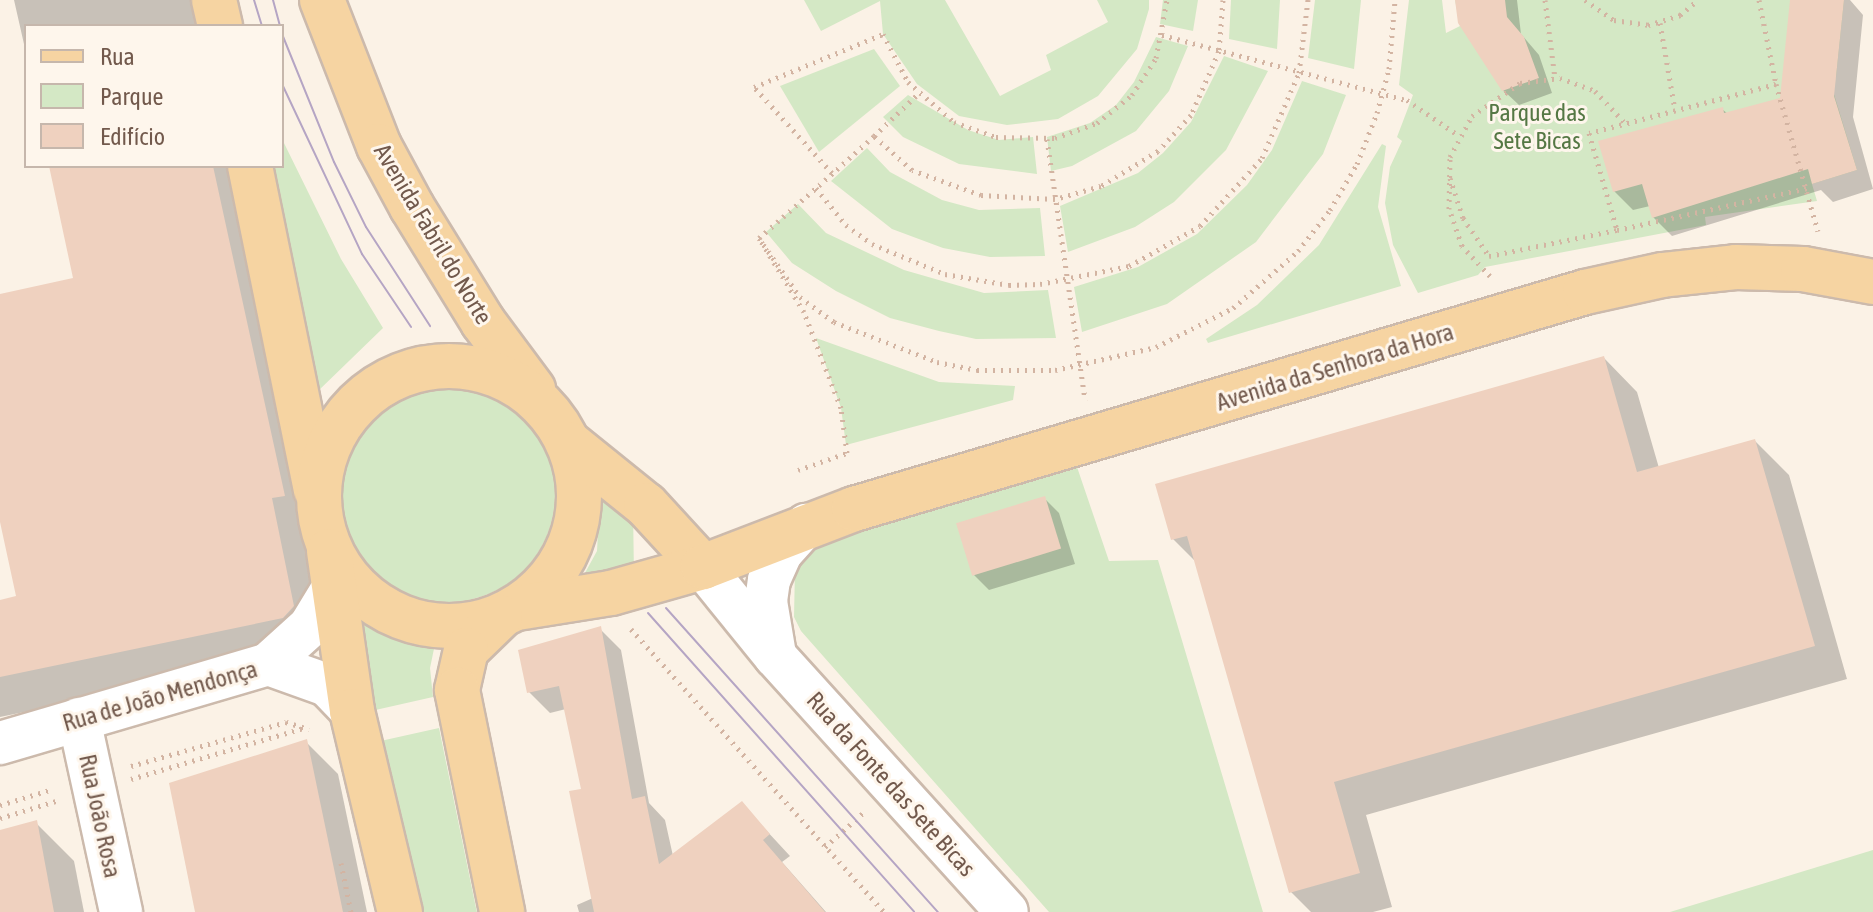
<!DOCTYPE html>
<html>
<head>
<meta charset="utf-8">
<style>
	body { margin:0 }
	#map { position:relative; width:1873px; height:912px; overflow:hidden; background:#fbf2e6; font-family:"Asap Condensed",sans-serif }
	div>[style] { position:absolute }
	.green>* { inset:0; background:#d4e8c5 }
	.round { border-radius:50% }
	.shadow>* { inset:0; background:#0003 }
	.building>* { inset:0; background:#efd1bf; transform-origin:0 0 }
	.path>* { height:5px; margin-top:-2.5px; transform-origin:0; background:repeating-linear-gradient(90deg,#d3b4a2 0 2px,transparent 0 8px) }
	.roads { filter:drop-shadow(2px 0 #ccbaac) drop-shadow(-2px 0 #ccbaac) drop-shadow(0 2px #ccbaac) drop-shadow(0 -2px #ccbaac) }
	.minor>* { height:42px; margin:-21px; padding:0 21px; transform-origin:21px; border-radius:21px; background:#fff }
	.major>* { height:44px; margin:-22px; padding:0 22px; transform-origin:22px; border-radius:22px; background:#f6d4a2 }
	.major>.ring { margin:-22px; padding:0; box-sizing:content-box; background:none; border:44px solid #f6d4a2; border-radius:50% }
	.tram>* { height:2px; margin:-1px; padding:0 1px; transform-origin:1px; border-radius:1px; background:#b5a5c4 }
	span { translate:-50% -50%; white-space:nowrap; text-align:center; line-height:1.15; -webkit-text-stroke:6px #fef6ec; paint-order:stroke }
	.park-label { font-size:24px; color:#557844 }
	.street-label { font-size:24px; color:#72594c }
	.legend { position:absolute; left:24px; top:24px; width:260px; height:144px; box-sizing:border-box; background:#fef6ec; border:2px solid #c6b7ac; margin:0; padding:10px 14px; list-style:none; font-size:24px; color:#72594c }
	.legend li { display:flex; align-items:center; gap:16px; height:40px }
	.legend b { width:40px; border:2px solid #c6b7ac }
</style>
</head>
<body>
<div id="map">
	<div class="green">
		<i style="clip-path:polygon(804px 0,945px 0,1000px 96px,1051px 70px,1046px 55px,1108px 22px,1097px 0,1149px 0,1149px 9px,1137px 49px,1098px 96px,1058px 119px,1007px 125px,959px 116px,917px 84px,883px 34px,880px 1px,821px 31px)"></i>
		<i style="clip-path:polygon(1163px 0,1198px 0,1193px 31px,1160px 24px)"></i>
		<i style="clip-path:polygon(1231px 0,1280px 0,1277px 49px,1229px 39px)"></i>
		<i style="clip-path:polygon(1315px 0,1361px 0,1354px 69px,1308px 58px)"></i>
		<i style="clip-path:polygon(1409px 0,1442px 0,1446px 33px,1460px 26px,1455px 0,1844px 0,1836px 77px,1830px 81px,1857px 170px,1812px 184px,1817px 201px,1705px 217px,1706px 225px,1485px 267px,1478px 275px,1418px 293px,1393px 245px,1385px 203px,1390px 167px,1402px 141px,1397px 137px,1413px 95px,1399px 85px)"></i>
		<i style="clip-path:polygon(1156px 37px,1188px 46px,1169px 91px,1136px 131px,1072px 166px,1051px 171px,1047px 137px,1090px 123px,1116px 105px,1134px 82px)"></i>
		<i style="clip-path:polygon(874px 49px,900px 86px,819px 152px,780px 86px)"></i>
		<i style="clip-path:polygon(1224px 56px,1268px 71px,1226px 150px,1174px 202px,1135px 227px,1068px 252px,1060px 206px,1138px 173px,1163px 153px,1191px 122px)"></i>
		<i style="clip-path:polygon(1302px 81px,1346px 95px,1323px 154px,1256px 242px,1167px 304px,1082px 332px,1074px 287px,1138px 267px,1197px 234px,1247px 185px,1272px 150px)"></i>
		<i style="clip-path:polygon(908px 95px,968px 130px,999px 140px,1033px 137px,1037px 174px,959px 164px,903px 137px,883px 117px)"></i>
		<i style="clip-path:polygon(282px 139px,341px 259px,383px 328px,316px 393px,265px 166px,282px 166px)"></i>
		<i style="clip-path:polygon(1382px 144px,1386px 146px,1378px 207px,1401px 286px,1208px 343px,1206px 339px,1257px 305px,1319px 245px)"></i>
		<i style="clip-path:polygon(867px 148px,890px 172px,942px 200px,979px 210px,1040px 208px,1045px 256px,990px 257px,943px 248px,892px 229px,831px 181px)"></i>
		<i style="clip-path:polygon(798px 204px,826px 233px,904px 270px,984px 293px,1048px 290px,1056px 338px,976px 339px,939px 331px,890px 318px,836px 291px,792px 263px,766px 232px)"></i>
		<i style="clip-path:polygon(816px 338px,939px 382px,1015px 386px,1013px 400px,846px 445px,841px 408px)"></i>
		<i class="round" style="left:341px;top:388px;width:214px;height:214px"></i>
		<i style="clip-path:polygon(1077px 467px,1109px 561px,1158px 560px,1263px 912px,1049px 912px,801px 631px,794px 617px,795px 569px,820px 540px)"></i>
		<i style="clip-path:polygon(601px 477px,633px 508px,634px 577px,574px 593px,597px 551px)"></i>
		<i style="clip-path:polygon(347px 608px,383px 634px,435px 644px,430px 668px,433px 697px,371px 711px)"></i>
		<i style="clip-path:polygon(439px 728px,476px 908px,477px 912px,413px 912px,376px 742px)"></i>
		<i style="clip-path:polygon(1873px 850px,1873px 912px,1670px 912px)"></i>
	</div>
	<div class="shadow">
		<i style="clip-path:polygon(14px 0,202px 0,207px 26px,26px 26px,26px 53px)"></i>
		<i style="clip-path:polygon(1457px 0,1517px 0,1521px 34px,1539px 55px,1552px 93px,1519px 105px,1503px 90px)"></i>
		<i style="clip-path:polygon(1792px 0,1850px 0,1863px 15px,1853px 117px,1873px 189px,1833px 202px,1821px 190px,1672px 236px,1653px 217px,1650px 206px,1633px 210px,1614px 191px,1722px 109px,1728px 114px,1782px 99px)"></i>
		<i style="clip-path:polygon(51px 166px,238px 166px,317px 529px,305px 532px,327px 640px,317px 651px,0 717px,0 602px,19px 598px,0 513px,0 296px,76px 279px)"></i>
		<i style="clip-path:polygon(1604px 358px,1637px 392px,1659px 468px,1755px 441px,1789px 475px,1847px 679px,1366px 815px,1392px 907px,1373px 912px,1311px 912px,1291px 892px,1197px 563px,1173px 539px)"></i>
		<i style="clip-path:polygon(1044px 498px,1059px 513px,1075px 564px,989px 590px,974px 575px)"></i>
		<i style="clip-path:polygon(600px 629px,621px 650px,649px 803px,665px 820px,673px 856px,742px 804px,790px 856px,782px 862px,826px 912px,579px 912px,577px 905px,593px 898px,583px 790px,566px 709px,550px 713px,529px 692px)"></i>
		<i style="clip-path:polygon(306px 742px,338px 774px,367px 912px,198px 912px)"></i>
		<i style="clip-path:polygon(36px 823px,74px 861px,84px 912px,0 912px,0 832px)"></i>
	</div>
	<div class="building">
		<i style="clip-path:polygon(1455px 0,1505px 0,1507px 17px,1524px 37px,1539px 78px,1502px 91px,1458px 23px)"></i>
		<i style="clip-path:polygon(1790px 0,1844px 0,1834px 96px,1857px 170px,1812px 184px,1808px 169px,1652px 218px,1642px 184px,1613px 192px,1598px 141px,1723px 107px,1724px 113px,1780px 98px)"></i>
		<i style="clip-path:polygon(49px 166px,213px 166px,285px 496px,272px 498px,294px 606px,283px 618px,0 677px,0 600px,16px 596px,0 522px,0 294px,73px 278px)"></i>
		<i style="clip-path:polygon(1604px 356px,1637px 472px,1755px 439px,1815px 646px,1334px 782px,1360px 873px,1289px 893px,1187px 536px,1171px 540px,1155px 484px)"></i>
		<i style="left:1045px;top:496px;width:55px;height:93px;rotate:73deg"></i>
		<i style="clip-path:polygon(601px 626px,632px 799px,645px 796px,659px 864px,742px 801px,770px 834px,763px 840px,825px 912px,594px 912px,569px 791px,581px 789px,559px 686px,527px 693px,518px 650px)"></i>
		<i style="clip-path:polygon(307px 739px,343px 912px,195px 912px,169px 783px)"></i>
		<i style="clip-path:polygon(37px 820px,54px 912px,0 912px,0 830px)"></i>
	</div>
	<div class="path">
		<i style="left:1223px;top:0;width:51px;rotate:94.5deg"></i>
		<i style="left:1219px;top:51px;width:70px;rotate:113.6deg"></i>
		<i style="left:1191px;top:115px;width:49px;rotate:132.5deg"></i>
		<i style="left:1158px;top:151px;width:67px;rotate:148.4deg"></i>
		<i style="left:1101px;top:186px;width:48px;rotate:164.2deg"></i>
		<i style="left:1055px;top:199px;width:74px;rotate:-176.9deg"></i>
		<i style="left:981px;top:195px;width:73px;rotate:-160.1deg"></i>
		<i style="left:912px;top:170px;width:51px;rotate:-138.2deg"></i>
		<i style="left:874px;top:136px;width:78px;rotate:138.1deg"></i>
		<i style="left:816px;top:188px;width:48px;rotate:51deg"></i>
		<i style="left:846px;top:225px;width:32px;rotate:36deg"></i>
		<i style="left:872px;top:244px;width:79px;rotate:22.3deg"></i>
		<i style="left:945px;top:274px;width:65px;rotate:9.8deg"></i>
		<i style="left:1009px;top:285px;width:31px;rotate:-2deg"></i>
		<i style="left:1040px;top:284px;width:91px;rotate:-11.4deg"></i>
		<i style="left:1129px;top:266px;width:81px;rotate:-29.4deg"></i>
		<i style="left:1200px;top:226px;width:92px;rotate:-47.6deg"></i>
		<i style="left:1262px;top:158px;width:93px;rotate:-66.5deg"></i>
		<i style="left:1299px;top:73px;width:74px;rotate:-83deg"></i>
		<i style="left:1545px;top:0;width:79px;rotate:82.7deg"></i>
		<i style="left:1585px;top:0;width:35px;rotate:35deg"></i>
		<i style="left:1614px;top:20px;width:34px;rotate:8deg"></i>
		<i style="left:1648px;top:25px;width:34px;rotate:-17deg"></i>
		<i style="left:1680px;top:15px;width:23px;rotate:-40deg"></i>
		<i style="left:1759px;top:0;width:86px;rotate:78.6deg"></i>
		<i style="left:1776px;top:84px;width:153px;rotate:74.1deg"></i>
		<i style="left:1660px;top:23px;width:88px;rotate:80.2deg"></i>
		<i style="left:1162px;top:35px;width:253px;rotate:14.9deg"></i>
		<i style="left:1407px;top:100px;width:62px;rotate:34.5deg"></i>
		<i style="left:1776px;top:84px;width:193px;rotate:165.3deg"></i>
		<i style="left:1589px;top:133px;width:101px;rotate:73.9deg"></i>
		<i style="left:1617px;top:230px;width:196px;rotate:-12.4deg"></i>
		<i style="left:874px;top:136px;width:61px;rotate:-43.7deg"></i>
		<i style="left:1047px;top:139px;width:264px;rotate:81.7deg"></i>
		<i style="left:832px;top:173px;width:116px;rotate:-132.2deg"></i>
		<i style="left:754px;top:87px;width:139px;rotate:-22.3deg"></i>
		<i style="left:883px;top:34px;width:54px;rotate:62.5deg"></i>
		<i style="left:908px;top:82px;width:61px;rotate:41deg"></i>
		<i style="left:954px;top:122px;width:45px;rotate:19.7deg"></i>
		<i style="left:996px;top:137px;width:59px;rotate:1deg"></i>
		<i style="left:1055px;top:138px;width:45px;rotate:-19.7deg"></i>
		<i style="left:1097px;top:123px;width:45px;rotate:-38.7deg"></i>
		<i style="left:1132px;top:95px;width:44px;rotate:-57deg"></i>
		<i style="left:1156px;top:58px;width:59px;rotate:-79.3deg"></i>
		<i style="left:1450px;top:178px;width:42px;rotate:72deg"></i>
		<i style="left:1463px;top:218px;width:46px;rotate:55.6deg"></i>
		<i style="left:1489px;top:256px;width:131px;rotate:-11.5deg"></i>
		<i style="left:759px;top:238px;width:76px;rotate:-41.3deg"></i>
		<i style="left:1490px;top:276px;width:41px;rotate:-133deg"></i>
		<i style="left:1462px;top:246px;width:39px;rotate:-109deg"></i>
		<i style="left:1449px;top:209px;width:52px;rotate:-88.9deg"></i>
		<i style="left:1450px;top:157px;width:47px;rotate:-61.8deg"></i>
		<i style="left:1472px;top:116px;width:58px;rotate:-34.5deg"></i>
		<i style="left:1520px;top:83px;width:40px;rotate:-7.1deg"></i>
		<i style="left:1560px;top:78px;width:37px;rotate:20deg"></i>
		<i style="left:1595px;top:91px;width:45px;rotate:46.8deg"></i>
		<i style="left:798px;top:470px;width:52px;rotate:-19.1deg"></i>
		<i style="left:847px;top:453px;width:45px;rotate:-97.6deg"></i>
		<i style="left:841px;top:408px;width:103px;rotate:-111.1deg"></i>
		<i style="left:804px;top:312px;width:87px;rotate:-121.3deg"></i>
		<i style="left:759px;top:238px;width:72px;rotate:55.2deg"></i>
		<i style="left:800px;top:297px;width:42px;rotate:36.3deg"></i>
		<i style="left:834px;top:322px;width:110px;rotate:21.2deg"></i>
		<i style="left:937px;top:362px;width:41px;rotate:11.3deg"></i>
		<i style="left:977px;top:370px;width:78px"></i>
		<i style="left:1055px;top:370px;width:104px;rotate:-12.8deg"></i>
		<i style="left:1156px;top:347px;width:86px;rotate:-26.9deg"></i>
		<i style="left:1233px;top:308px;width:86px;rotate:-41.2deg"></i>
		<i style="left:1298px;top:251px;width:52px;rotate:-52deg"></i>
		<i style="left:1330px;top:210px;width:53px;rotate:-59.6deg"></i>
		<i style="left:1357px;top:164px;width:55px;rotate:-68.6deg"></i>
		<i style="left:1377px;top:113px;width:46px;rotate:-74.7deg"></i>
		<i style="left:1389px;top:69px;width:69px;rotate:-85deg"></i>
		<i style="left:631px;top:629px;width:380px;rotate:48.2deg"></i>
		<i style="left:131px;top:766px;width:161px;rotate:-15.8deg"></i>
		<i style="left:286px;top:722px;width:24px;rotate:17deg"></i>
		<i style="left:131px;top:779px;width:183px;rotate:-16.5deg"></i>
		<i style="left:0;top:805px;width:55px;rotate:-16.8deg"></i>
		<i style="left:0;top:818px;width:59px;rotate:-16.9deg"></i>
		<i style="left:825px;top:847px;width:52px;rotate:-41.9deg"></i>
		<i style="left:341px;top:863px;width:50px;rotate:78.5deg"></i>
	</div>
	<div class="roads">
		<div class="minor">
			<i style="left:703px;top:567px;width:114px;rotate:51deg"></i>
			<i style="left:775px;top:656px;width:345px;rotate:47.8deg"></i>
			<i style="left:775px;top:655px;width:55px;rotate:-99.5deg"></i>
			<i style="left:766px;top:601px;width:21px;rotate:-82deg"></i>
			<i style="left:769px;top:580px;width:30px;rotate:-66deg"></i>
			<i style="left:781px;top:553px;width:38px;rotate:-48deg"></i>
			<i style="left:268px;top:664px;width:63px;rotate:19.6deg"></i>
			<i style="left:327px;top:685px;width:36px;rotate:46deg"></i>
			<i style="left:79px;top:719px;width:198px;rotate:77.7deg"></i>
			<i style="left:0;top:743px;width:279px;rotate:-16.4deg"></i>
			<i style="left:268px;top:664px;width:57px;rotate:-42.1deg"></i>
			<i style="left:310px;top:626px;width:44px;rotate:-58.8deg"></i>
		</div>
		<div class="major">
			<i style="left:214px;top:0;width:27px;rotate:77deg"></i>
			<i style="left:322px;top:0;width:157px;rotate:68.7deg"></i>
			<i style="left:379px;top:146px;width:69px;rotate:61.6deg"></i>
			<i style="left:412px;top:207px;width:135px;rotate:58.3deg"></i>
			<i style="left:483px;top:322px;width:84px;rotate:53.3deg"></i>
			<i style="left:250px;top:166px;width:330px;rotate:78.5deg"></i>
			<i class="ring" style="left:319px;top:366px;width:216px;height:216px"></i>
			<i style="left:570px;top:444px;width:97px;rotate:38.8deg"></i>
			<i style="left:646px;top:505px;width:84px;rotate:47.4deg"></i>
			<i style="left:329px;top:551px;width:162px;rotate:81.8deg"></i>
			<i style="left:352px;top:711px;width:207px;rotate:76.6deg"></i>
			<i style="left:517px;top:608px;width:95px;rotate:-9.1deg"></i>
			<i style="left:611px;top:593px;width:96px;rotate:-15.8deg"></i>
			<i style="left:703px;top:567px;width:162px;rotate:-21deg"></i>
			<i style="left:854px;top:509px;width:763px;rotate:-16.53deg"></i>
			<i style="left:1585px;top:292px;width:79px;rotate:-12.4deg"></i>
			<i style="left:1662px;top:275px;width:74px;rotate:-6.2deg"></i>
			<i style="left:1736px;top:267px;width:67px;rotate:1.7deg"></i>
			<i style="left:1803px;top:269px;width:71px;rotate:10.5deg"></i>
			<i style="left:500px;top:617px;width:47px;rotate:135.9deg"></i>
			<i style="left:466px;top:650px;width:41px;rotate:102.7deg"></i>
			<i style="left:457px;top:690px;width:227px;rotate:78.5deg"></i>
		</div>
	</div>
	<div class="tram">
		<i style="left:254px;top:0;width:27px;rotate:73deg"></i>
		<i style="left:273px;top:0;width:27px;rotate:75deg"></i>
		<i style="left:282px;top:34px;width:138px;rotate:67.9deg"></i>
		<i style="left:334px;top:162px;width:72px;rotate:63.8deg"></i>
		<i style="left:366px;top:227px;width:118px;rotate:57.1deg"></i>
		<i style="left:282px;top:84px;width:188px;rotate:64.8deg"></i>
		<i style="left:362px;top:254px;width:88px;rotate:56.1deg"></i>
		<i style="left:666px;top:608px;width:408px;rotate:48.2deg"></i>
		<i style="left:648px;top:613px;width:400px;rotate:48.3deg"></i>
	</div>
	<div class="park-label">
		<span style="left:1537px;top:127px">Parque das<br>Sete Bicas</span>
	</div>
	<div class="street-label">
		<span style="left:433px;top:234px;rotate:59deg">Avenida Fabril do Norte</span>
		<span style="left:1335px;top:367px;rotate:-17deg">Avenida da Senhora da Hora</span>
		<span style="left:160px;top:696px;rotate:-16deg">Rua de João Mendonça</span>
		<span style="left:891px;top:784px;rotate:48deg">Rua da Fonte das Sete Bicas</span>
		<span style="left:100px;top:816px;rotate:78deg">Rua João Rosa</span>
	</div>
	<ul class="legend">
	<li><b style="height:10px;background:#f6d4a2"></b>Rua</li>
	<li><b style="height:22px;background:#d4e8c5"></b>Parque</li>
	<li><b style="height:22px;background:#efd1bf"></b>Edifício</li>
	</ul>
</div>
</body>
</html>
